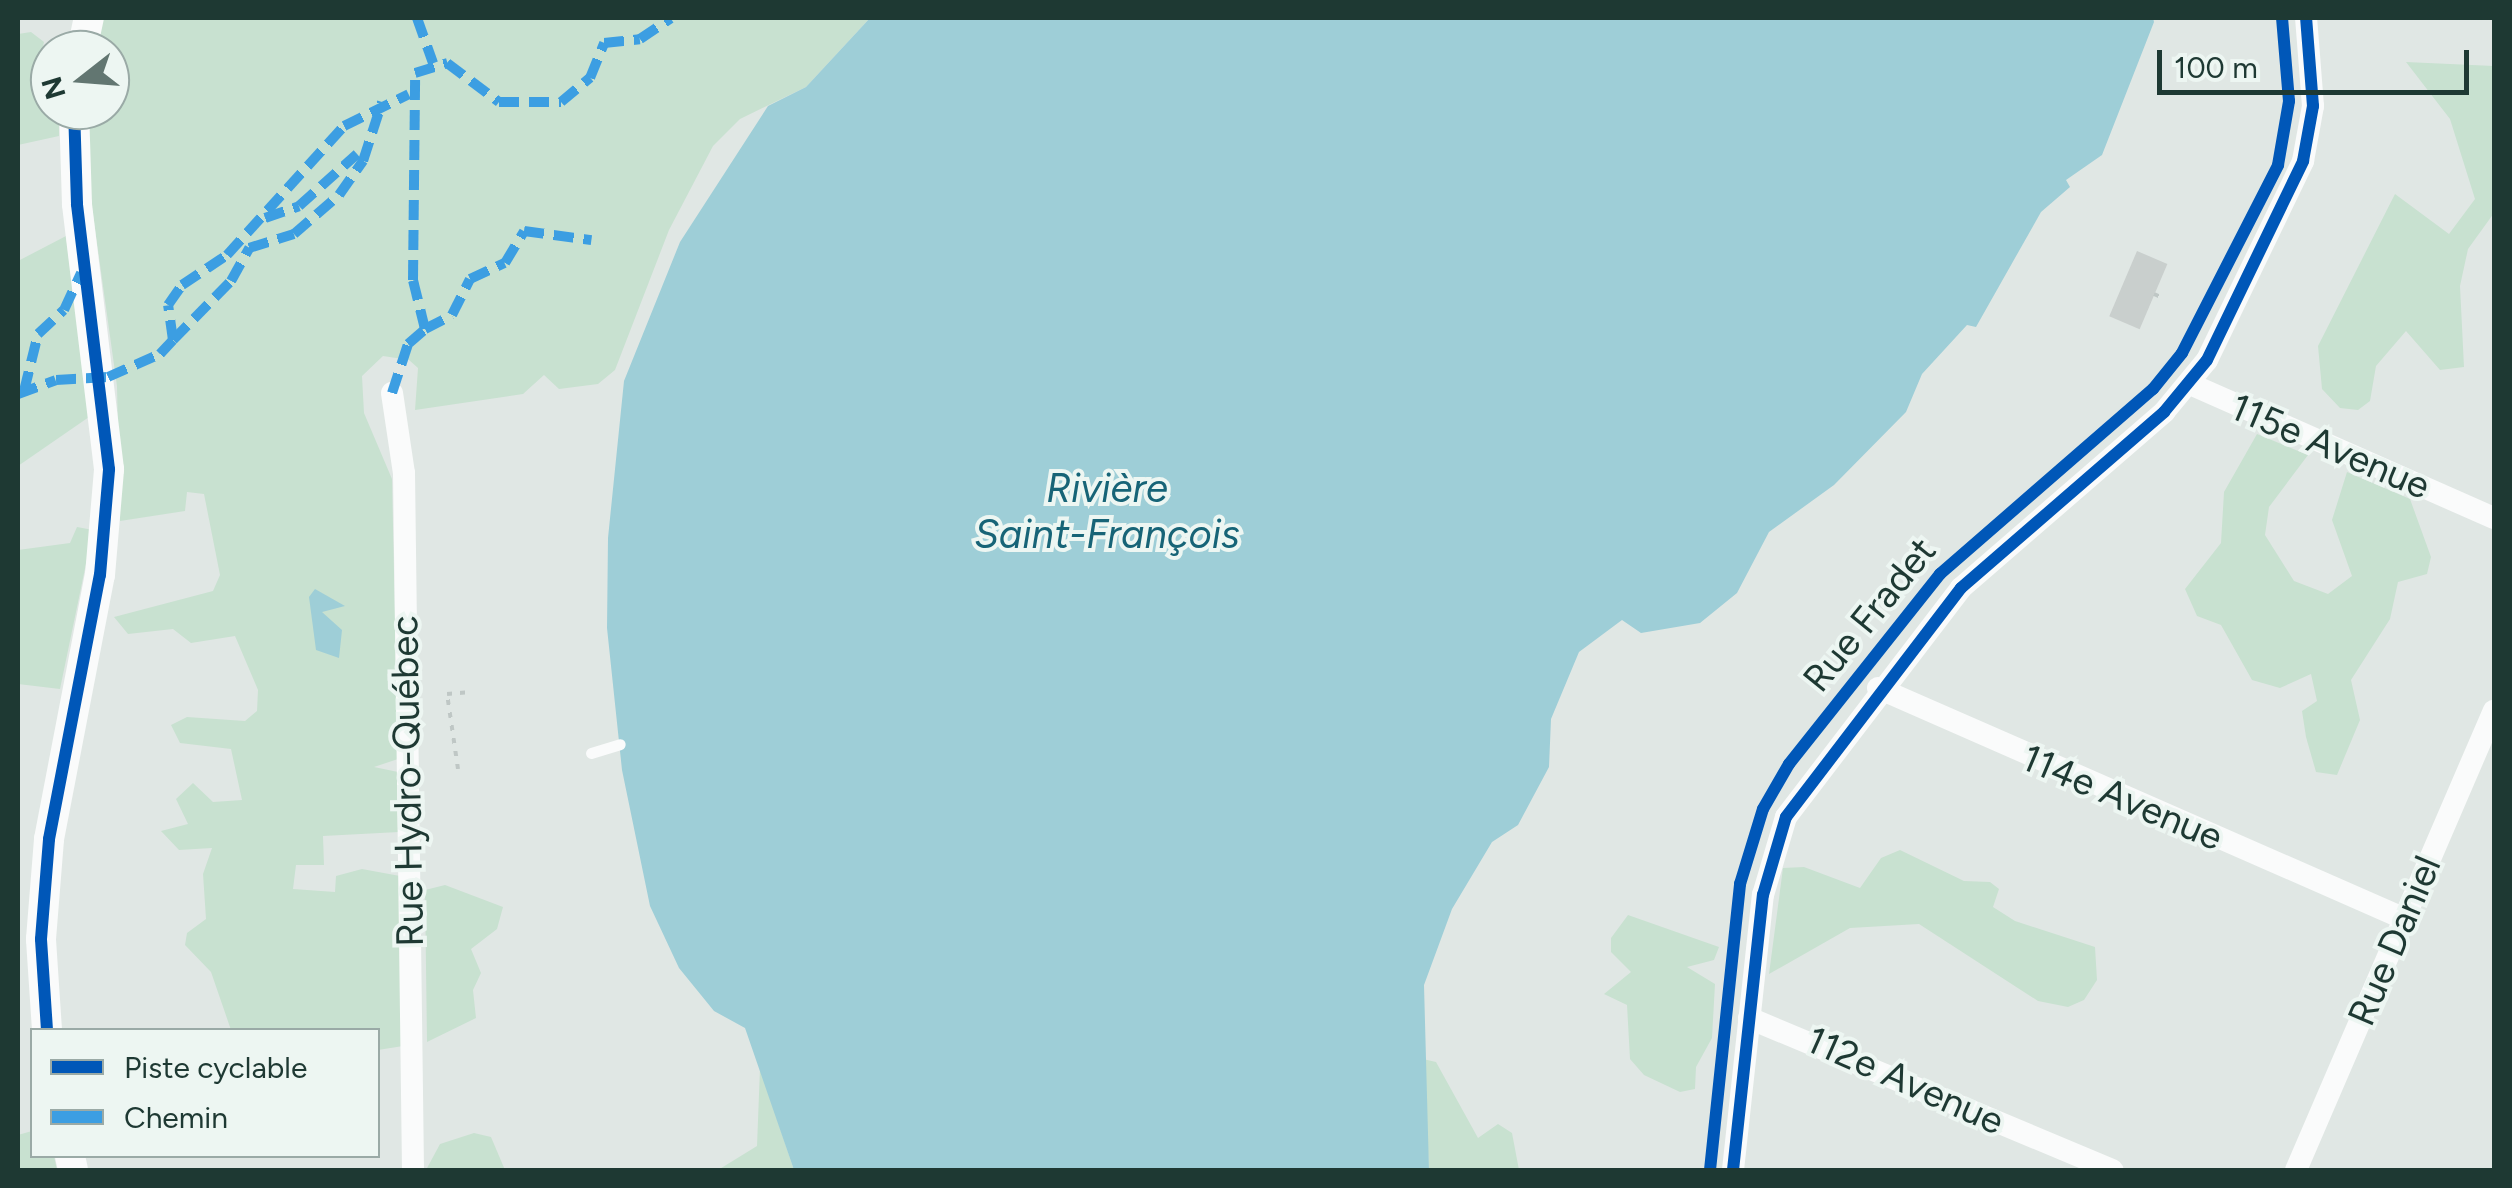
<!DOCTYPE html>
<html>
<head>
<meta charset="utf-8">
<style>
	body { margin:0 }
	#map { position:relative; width:2512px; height:1188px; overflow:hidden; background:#e0e7e4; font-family:Figtree,sans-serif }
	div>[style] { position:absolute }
	.green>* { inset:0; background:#c8e1d0 }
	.water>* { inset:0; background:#9eced7 }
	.building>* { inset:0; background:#c9cfcd; transform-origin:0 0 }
	.path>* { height:4px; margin-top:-2px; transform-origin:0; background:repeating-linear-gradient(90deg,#bfc7c5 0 5px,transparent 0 13px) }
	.service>* { height:11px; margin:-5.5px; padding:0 5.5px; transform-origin:5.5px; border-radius:5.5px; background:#fafbfb }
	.minor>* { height:22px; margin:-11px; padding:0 11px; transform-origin:11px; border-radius:11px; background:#fafbfb }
	.tertiary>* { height:30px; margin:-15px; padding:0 15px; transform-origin:15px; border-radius:15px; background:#fafbfb }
	.quiet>* { height:10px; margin-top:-5px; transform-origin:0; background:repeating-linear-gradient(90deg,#3c9ee2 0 20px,transparent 0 30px) }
	.cycleway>* { height:12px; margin:-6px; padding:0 6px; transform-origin:6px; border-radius:6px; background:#0057b8 }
	span { translate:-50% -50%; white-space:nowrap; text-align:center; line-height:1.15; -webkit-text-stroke:8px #edf6f2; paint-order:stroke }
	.street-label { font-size:38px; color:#1e3933 }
	.water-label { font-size:40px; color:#176477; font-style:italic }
	.frame { position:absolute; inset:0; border:20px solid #1e3933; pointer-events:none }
	.legend { position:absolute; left:30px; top:1028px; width:350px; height:130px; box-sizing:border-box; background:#edf6f2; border:2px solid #9aaaa6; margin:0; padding:12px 18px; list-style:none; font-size:30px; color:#1e3933 }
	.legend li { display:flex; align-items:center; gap:20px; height:50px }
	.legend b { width:50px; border:2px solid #9aaaa6 }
	.north { position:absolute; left:30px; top:30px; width:100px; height:100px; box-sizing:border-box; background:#edf6f2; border:2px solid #9aaaa6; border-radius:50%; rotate:253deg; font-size:28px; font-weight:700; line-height:40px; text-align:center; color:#1e3933 }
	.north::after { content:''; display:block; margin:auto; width:35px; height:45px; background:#627671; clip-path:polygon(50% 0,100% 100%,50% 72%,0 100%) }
	.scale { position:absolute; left:2157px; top:50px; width:312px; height:45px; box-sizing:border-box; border:5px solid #1e3933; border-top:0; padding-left:12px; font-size:30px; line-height:35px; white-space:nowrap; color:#1e3933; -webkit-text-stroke:8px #edf6f2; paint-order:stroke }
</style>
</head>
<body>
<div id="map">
	<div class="green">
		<i style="clip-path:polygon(103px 18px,870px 18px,806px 87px,740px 119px,713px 146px,669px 230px,615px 370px,598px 384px,559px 389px,544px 375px,523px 394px,415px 410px,418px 368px,409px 360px,383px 356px,362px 376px,364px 413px,392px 479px,398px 759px,374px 767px,398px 772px,399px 832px,323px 836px,324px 865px,296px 865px,293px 889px,335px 892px,336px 876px,362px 869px,400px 876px,403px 1046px,378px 1050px,378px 1030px,231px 1030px,211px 972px,185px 945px,187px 933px,206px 919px,203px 874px,212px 848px,179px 850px,161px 831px,188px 824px,176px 799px,193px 783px,213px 802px,242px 800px,231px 749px,180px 743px,171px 725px,187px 717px,245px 721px,257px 711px,258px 690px,235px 636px,191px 643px,173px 629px,128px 634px,114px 617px,213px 591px,220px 575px,204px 494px,187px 492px,185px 511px,120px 521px,117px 386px,88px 179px,89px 110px,110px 110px,110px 50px,96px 50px)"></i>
		<i style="clip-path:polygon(31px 32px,44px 42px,38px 68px,50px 81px,50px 110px,59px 110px,59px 136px,18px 145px,18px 34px)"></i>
		<i style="clip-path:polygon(2406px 62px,2494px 66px,2494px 213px,2468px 249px,2460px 286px,2464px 367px,2440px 370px,2406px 331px,2376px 366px,2370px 401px,2358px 410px,2340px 408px,2322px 389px,2318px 346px,2395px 194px,2449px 234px,2475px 199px,2450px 119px)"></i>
		<i style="clip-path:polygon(66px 236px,89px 417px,18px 466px,18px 261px)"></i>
		<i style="clip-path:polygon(2257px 434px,2308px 455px,2269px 507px,2265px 535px,2294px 581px,2328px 594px,2352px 576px,2332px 520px,2347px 472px,2410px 499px,2431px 557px,2427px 574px,2398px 582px,2390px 619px,2351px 680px,2360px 720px,2337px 775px,2316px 772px,2306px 737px,2302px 711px,2317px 701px,2311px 674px,2280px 688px,2252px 680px,2221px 625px,2197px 616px,2185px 589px,2221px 543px,2224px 492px)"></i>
		<i style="clip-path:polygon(77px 527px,93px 530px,60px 689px,18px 684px,18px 550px,70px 543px)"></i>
		<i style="clip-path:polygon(1900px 850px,1964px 881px,1990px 882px,1999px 889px,1993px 907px,2015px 921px,2095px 947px,2097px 980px,2084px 1000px,2068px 1007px,2038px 1001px,1919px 924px,1850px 928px,1769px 974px,1783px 868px,1804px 867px,1860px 888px,1881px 858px)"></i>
		<i style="clip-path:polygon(445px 885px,503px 907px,497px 929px,471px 949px,481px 973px,473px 990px,476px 1018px,427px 1042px,425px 890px)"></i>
		<i style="clip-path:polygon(1628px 915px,1719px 947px,1714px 960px,1687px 967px,1715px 984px,1712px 1038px,1696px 1067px,1695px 1089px,1680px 1092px,1644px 1075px,1630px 1059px,1627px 1005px,1604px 994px,1631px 972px,1611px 952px,1611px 938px)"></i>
		<i style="clip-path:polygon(1423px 1059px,1436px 1062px,1478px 1138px,1498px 1124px,1512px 1133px,1519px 1170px,1429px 1170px)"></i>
		<i style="clip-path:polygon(760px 1068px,794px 1170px,718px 1170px,757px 1146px)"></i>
		<i style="clip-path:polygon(32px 1131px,32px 1156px,54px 1156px,57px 1170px,18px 1170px,18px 1135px)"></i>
		<i style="clip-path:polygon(474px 1133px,491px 1137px,505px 1170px,426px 1170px,440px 1144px)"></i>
	</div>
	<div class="water">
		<i style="clip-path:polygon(870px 18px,2153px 18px,2154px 22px,2102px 155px,2066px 180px,2070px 187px,2041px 212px,1976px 327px,1967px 325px,1922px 374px,1906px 412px,1834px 485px,1769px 532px,1737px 593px,1700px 623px,1641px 633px,1622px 620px,1579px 652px,1551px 719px,1549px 767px,1518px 825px,1492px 842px,1452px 909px,1424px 985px,1429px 1170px,794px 1170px,745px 1028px,714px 1011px,679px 968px,650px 906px,622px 770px,607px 628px,608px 538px,624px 381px,680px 242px,768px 106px,806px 87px)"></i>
		<i style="clip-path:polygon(315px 589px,345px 606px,322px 612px,342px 630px,339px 658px,316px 650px,309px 597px)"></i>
	</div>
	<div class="building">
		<i style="left:2137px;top:251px;width:33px;height:71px;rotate:23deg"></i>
	</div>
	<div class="path">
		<i style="left:2154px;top:294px;width:12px;rotate:24deg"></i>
		<i style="left:458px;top:769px;width:76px;rotate:-98.3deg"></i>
		<i style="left:447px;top:694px;width:21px;rotate:-5deg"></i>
	</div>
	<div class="service">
		<i style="left:591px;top:753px;width:30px;rotate:-17deg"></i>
	</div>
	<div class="minor">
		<i style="left:2190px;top:384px;width:332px;rotate:23.8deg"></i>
		<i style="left:392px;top:393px;width:81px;rotate:81.5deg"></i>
		<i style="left:404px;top:473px;width:697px;rotate:89.26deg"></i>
		<i style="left:1878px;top:688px;width:575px;rotate:23.67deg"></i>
		<i style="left:1749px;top:1018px;width:394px;rotate:22.7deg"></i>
		<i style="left:1733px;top:1170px;width:277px;rotate:-83.8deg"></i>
		<i style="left:1763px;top:895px;width:81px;rotate:-73.6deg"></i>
		<i style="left:1786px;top:817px;width:288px;rotate:-52.6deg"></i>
		<i style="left:1961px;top:588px;width:269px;rotate:-40.9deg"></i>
		<i style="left:2164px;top:412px;width:67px;rotate:-50.4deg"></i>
		<i style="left:2207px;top:360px;width:221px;rotate:-64.2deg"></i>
		<i style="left:2303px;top:161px;width:56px;rotate:-79.7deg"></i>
		<i style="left:2313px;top:106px;width:88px;rotate:-94.5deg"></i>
		<i style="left:2296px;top:1170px;width:500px;rotate:-66.7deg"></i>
	</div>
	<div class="tertiary">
		<i style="left:82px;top:50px;width:33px;rotate:-78deg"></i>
		<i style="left:47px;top:1030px;width:91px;rotate:-93.8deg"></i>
		<i style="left:41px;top:939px;width:100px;rotate:-85.4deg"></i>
		<i style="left:49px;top:839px;width:269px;rotate:-79.1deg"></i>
		<i style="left:100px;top:575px;width:106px;rotate:-85.1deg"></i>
		<i style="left:109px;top:469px;width:267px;rotate:-96.9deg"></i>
		<i style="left:77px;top:204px;width:94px;rotate:-91.8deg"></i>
		<i style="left:70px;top:1156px;width:14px;rotate:78deg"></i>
	</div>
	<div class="quiet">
		<i style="left:417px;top:18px;width:48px;rotate:70.4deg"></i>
		<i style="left:265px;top:218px;width:36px;rotate:-19deg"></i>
		<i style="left:299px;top:206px;width:78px;rotate:-41.9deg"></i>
		<i style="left:425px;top:329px;width:30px;rotate:-27deg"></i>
		<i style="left:452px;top:315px;width:40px;rotate:-63.4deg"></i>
		<i style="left:470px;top:279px;width:38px;rotate:-25deg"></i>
		<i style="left:505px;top:263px;width:37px;rotate:-59deg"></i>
		<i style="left:524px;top:231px;width:68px;rotate:7.7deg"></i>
		<i style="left:173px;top:340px;width:83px;rotate:-45.5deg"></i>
		<i style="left:231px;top:281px;width:38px;rotate:-61deg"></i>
		<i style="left:249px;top:248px;width:47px;rotate:-17.3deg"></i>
		<i style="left:294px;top:234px;width:60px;rotate:-40.9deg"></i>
		<i style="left:339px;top:195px;width:42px;rotate:-54.8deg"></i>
		<i style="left:363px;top:161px;width:62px;rotate:-72.1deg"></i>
		<i style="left:24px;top:391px;width:59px;rotate:-76.2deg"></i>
		<i style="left:38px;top:334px;width:35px;rotate:-43deg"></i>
		<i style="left:64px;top:310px;width:41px;rotate:-65.3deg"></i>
		<i style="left:392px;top:393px;width:52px;rotate:-71.9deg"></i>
		<i style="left:408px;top:344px;width:23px;rotate:-41deg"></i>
		<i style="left:425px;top:329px;width:50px;rotate:-103.8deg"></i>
		<i style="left:413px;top:280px;width:207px;rotate:-89.4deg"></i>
		<i style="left:415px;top:73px;width:34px;rotate:-17deg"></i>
		<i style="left:447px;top:63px;width:65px;rotate:36.9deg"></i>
		<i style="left:499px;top:102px;width:62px"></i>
		<i style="left:561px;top:102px;width:38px;rotate:-40deg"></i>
		<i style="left:590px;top:78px;width:38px;rotate:-68deg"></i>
		<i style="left:604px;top:43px;width:36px;rotate:-6deg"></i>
		<i style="left:640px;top:39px;width:37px;rotate:-34deg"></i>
		<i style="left:18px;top:394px;width:40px;rotate:-20.2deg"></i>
		<i style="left:56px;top:380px;width:52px;rotate:-3.3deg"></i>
		<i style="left:108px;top:377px;width:57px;rotate:-23.9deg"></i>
		<i style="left:160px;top:354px;width:19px;rotate:-47deg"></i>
		<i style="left:173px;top:340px;width:35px;rotate:-98deg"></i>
		<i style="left:168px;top:305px;width:24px;rotate:-55deg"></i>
		<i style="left:182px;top:285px;width:54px;rotate:-33.7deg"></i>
		<i style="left:227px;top:255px;width:174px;rotate:-47.8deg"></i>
		<i style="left:344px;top:126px;width:72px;rotate:-26.2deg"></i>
	</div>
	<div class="cycleway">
		<i style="left:47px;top:1030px;width:91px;rotate:-93.8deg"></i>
		<i style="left:41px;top:939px;width:100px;rotate:-85.4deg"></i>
		<i style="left:49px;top:839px;width:269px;rotate:-79.1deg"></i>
		<i style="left:100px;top:575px;width:106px;rotate:-85.1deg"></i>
		<i style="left:109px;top:469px;width:267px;rotate:-96.9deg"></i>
		<i style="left:77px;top:204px;width:94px;rotate:-91.8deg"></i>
		<i style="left:1710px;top:1170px;width:288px;rotate:-84deg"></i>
		<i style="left:1740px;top:884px;width:78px;rotate:-73deg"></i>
		<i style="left:1763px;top:809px;width:52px;rotate:-60deg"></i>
		<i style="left:1789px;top:764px;width:243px;rotate:-51.5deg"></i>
		<i style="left:1940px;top:574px;width:282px;rotate:-41deg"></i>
		<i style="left:2153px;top:389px;width:46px;rotate:-51.1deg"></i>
		<i style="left:2182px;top:353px;width:211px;rotate:-62.9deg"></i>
		<i style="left:2278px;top:165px;width:65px;rotate:-80.2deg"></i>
		<i style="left:2289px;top:101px;width:83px;rotate:-94.8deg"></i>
		<i style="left:1733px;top:1170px;width:277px;rotate:-83.8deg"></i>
		<i style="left:1763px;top:895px;width:81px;rotate:-73.6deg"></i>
		<i style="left:1786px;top:817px;width:288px;rotate:-52.6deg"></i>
		<i style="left:1961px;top:588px;width:269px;rotate:-40.9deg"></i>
		<i style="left:2164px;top:412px;width:67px;rotate:-50.4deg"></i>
		<i style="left:2207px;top:360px;width:221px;rotate:-64.2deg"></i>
		<i style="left:2303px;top:161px;width:56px;rotate:-79.7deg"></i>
		<i style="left:2313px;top:106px;width:88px;rotate:-94.5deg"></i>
	</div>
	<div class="street-label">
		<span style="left:2330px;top:447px;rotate:23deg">115e Avenue</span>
		<span style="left:1870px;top:615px;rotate:-51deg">Rue Fradet</span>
		<span style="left:408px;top:781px;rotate:-91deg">Rue Hydro-Québec</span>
		<span style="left:2122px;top:798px;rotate:23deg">114e Avenue</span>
		<span style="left:2395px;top:941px;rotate:-67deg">Rue Daniel</span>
		<span style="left:1905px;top:1081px;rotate:24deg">112e Avenue</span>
	</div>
	<div class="water-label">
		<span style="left:1107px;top:511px">Rivière<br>Saint-François</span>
	</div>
	<div class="frame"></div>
	<ul class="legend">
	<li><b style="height:12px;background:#0057b8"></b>Piste cyclable</li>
	<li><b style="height:12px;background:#3c9ee2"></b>Chemin</li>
	</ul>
	<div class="north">N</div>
	<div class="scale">100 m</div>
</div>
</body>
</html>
